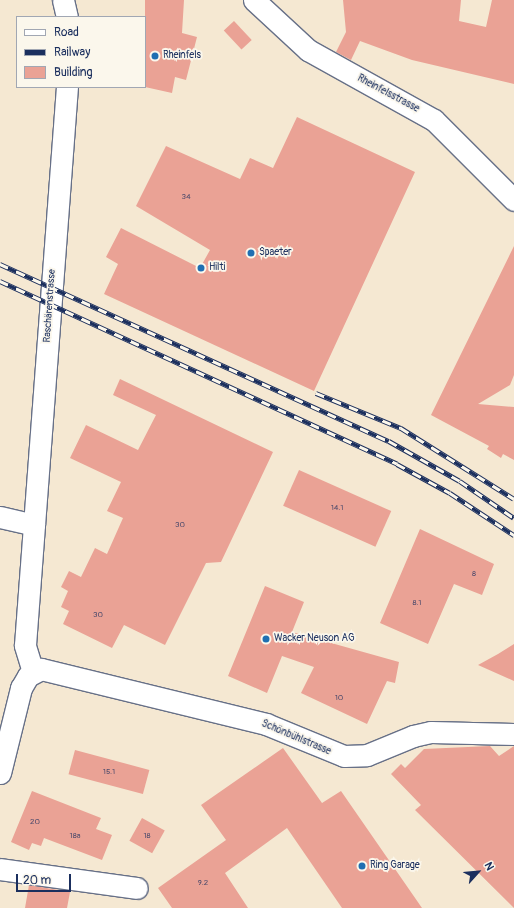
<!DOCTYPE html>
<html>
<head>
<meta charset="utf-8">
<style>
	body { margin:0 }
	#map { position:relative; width:514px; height:908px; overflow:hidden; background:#f5e8d2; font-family:Pangolin,sans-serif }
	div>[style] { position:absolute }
	.building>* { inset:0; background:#eaa295; transform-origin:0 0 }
	.roads { filter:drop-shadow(1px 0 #677087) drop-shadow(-1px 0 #677087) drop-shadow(0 1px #677087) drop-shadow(0 -1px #677087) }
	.minor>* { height:21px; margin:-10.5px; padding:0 10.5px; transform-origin:10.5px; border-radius:10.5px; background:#fff }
	.rail>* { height:4.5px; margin-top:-2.25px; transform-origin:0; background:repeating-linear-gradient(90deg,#fbf7ec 0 9px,#1b2f5e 0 18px); box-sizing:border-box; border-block:1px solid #1b2f5e }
	.dots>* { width:11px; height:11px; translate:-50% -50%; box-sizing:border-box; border:2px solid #fbf7ec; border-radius:50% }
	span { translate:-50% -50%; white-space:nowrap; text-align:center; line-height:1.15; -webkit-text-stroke:3.5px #fbf7ec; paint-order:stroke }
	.number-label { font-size:8px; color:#4f4c6c }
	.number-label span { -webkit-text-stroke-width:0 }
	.poi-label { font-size:10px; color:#1b2f5e }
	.left { translate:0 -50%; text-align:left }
	.street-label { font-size:10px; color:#1b2f5e }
	.legend { position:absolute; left:16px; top:16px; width:130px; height:72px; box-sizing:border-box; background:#fbf7ec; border:1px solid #a1a7b3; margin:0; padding:5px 7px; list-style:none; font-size:12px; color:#1b2f5e }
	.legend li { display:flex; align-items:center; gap:8px; height:20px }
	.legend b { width:20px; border:1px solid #a1a7b3 }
	.north { position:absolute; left:458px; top:852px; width:40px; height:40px; -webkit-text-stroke:3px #fbf7ec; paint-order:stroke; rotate:63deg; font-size:11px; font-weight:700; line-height:16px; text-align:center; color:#1b2f5e }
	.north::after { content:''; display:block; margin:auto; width:14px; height:18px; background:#1b2f5e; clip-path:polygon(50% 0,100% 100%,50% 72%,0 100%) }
	.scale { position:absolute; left:16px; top:874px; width:55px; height:18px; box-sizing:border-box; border:2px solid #1b2f5e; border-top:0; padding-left:5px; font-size:12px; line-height:14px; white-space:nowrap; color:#1b2f5e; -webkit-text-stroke:3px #fbf7ec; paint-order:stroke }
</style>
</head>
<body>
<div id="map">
	<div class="building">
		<i style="clip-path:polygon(145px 0,184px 0,182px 33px,197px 37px,186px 80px,175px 77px,172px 93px,145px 87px)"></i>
		<i style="clip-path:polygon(343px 0,461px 0,459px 21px,486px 27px,492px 0,514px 0,514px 84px,412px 60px,360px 41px,351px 60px,336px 52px,346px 32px)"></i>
		<i style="left:234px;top:21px;width:26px;height:14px;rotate:47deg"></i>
		<i style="clip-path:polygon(297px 117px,415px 172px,314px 391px,104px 294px,118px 264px,106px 257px,121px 228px,200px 268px,210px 250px,136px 206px,166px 146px,240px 179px,250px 158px,273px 168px)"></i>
		<i style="clip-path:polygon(514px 246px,514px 375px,510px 385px,478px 404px,514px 407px,514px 460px,503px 454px,501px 458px,487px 449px,489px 446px,431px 415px)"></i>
		<i style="clip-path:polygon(120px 379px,273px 452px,221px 562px,206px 563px,165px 645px,124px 625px,112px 648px,63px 624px,69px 611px,61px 607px,68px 591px,61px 587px,69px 571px,81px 577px,95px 548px,107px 554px,123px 518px,107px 511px,121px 482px,70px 458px,86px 425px,138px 450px,156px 415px,113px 395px)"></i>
		<i style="left:299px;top:470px;width:101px;height:39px;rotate:24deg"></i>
		<i style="clip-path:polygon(420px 529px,494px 564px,482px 595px,454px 584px,428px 644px,380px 623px)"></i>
		<i style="clip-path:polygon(265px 586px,304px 602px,292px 632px,399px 662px,395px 683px,387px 681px,367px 724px,301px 693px,314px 667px,282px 656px,267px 693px,228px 676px)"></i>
		<i style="clip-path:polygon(514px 644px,514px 681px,478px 665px,498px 654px)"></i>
		<i style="clip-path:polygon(490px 746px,499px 756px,514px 746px,514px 908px,415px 810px,421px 805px,391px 774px,401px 764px,405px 768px,424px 749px)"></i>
		<i style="clip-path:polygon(283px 748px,322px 803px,341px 791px,422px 908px,342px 908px,287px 828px,225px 873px,248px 908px,172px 908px,158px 888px,226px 840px,201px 805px)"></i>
		<i style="left:75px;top:750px;width:77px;height:25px;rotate:15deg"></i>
		<i style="clip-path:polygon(32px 791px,101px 818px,96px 829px,112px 835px,102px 860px,44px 838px,41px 846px,32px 843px,29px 850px,11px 842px)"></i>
		<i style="left:142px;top:818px;width:26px;height:26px;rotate:29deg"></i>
		<i style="clip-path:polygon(29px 885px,70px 892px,67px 908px,25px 908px)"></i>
	</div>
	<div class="roads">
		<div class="minor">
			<i style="left:63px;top:0;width:17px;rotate:77deg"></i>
			<i style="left:254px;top:0;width:74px;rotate:42.8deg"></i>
			<i style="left:308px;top:50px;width:144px;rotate:29.1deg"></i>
			<i style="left:434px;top:120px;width:113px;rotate:45deg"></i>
			<i style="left:0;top:517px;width:35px;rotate:13deg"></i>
			<i style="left:33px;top:672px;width:28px;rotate:-107deg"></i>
			<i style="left:25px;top:645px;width:560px;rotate:-85.7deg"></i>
			<i style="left:0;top:773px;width:88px;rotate:-76.1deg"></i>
			<i style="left:21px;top:688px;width:14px;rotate:-60deg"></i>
			<i style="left:28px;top:676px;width:15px;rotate:-28deg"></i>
			<i style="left:41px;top:669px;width:232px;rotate:13.7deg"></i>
			<i style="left:266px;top:724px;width:84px;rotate:22.3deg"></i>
			<i style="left:344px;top:756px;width:23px;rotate:-2deg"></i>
			<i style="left:367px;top:755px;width:50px;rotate:-22.4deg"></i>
			<i style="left:413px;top:736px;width:18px;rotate:-13deg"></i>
			<i style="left:431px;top:732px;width:83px;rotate:1.4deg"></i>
			<i style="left:0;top:869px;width:138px;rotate:7.9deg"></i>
		</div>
	</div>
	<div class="rail">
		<i style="left:0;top:264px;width:427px;rotate:24.5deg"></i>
		<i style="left:389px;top:441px;width:81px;rotate:29.4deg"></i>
		<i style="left:460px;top:481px;width:65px;rotate:34.4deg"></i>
		<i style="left:0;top:281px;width:437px;rotate:24.7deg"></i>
		<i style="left:397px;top:464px;width:60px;rotate:28.7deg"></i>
		<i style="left:450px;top:493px;width:77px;rotate:33.3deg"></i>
		<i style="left:316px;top:393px;width:92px;rotate:22.4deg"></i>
		<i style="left:401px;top:428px;width:133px;rotate:32.1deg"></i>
	</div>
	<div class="dots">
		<i style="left:155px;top:56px;background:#1f6fb2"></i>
		<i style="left:251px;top:253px;background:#1f6fb2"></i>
		<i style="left:201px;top:268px;background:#1f6fb2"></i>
		<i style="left:266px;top:639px;background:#1f6fb2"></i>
		<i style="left:362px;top:866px;background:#1f6fb2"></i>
	</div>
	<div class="number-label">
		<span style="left:186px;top:197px">34</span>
		<span style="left:337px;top:508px">14.1</span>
		<span style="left:180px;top:525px">30</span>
		<span style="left:474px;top:574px">8</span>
		<span style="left:417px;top:603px">8.1</span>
		<span style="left:98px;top:615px">30</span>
		<span style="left:339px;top:698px">10</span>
		<span style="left:109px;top:772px">15.1</span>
		<span style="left:35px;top:822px">20</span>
		<span style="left:75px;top:836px">18a</span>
		<span style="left:147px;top:836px">18</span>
		<span style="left:203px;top:883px">9.2</span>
	</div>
	<div class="poi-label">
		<span class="left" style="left:163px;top:56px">Rheinfels</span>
		<span class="left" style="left:259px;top:253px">Spaeter</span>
		<span class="left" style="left:209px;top:268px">Hilti</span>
		<span class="left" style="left:274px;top:639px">Wacker Neuson AG</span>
		<span class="left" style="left:370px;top:866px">Ring Garage</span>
	</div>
	<div class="street-label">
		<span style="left:388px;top:94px;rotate:28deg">Rheinfelsstrasse</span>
		<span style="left:50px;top:306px;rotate:-86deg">Raschärenstrasse</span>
		<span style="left:296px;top:738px;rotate:23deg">Schönbühlstrasse</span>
	</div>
	<ul class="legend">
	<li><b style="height:5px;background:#fff"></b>Road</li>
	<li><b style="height:5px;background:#1b2f5e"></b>Railway</li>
	<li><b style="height:11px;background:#eaa295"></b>Building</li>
	</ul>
	<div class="north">N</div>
	<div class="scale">20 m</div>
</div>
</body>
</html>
